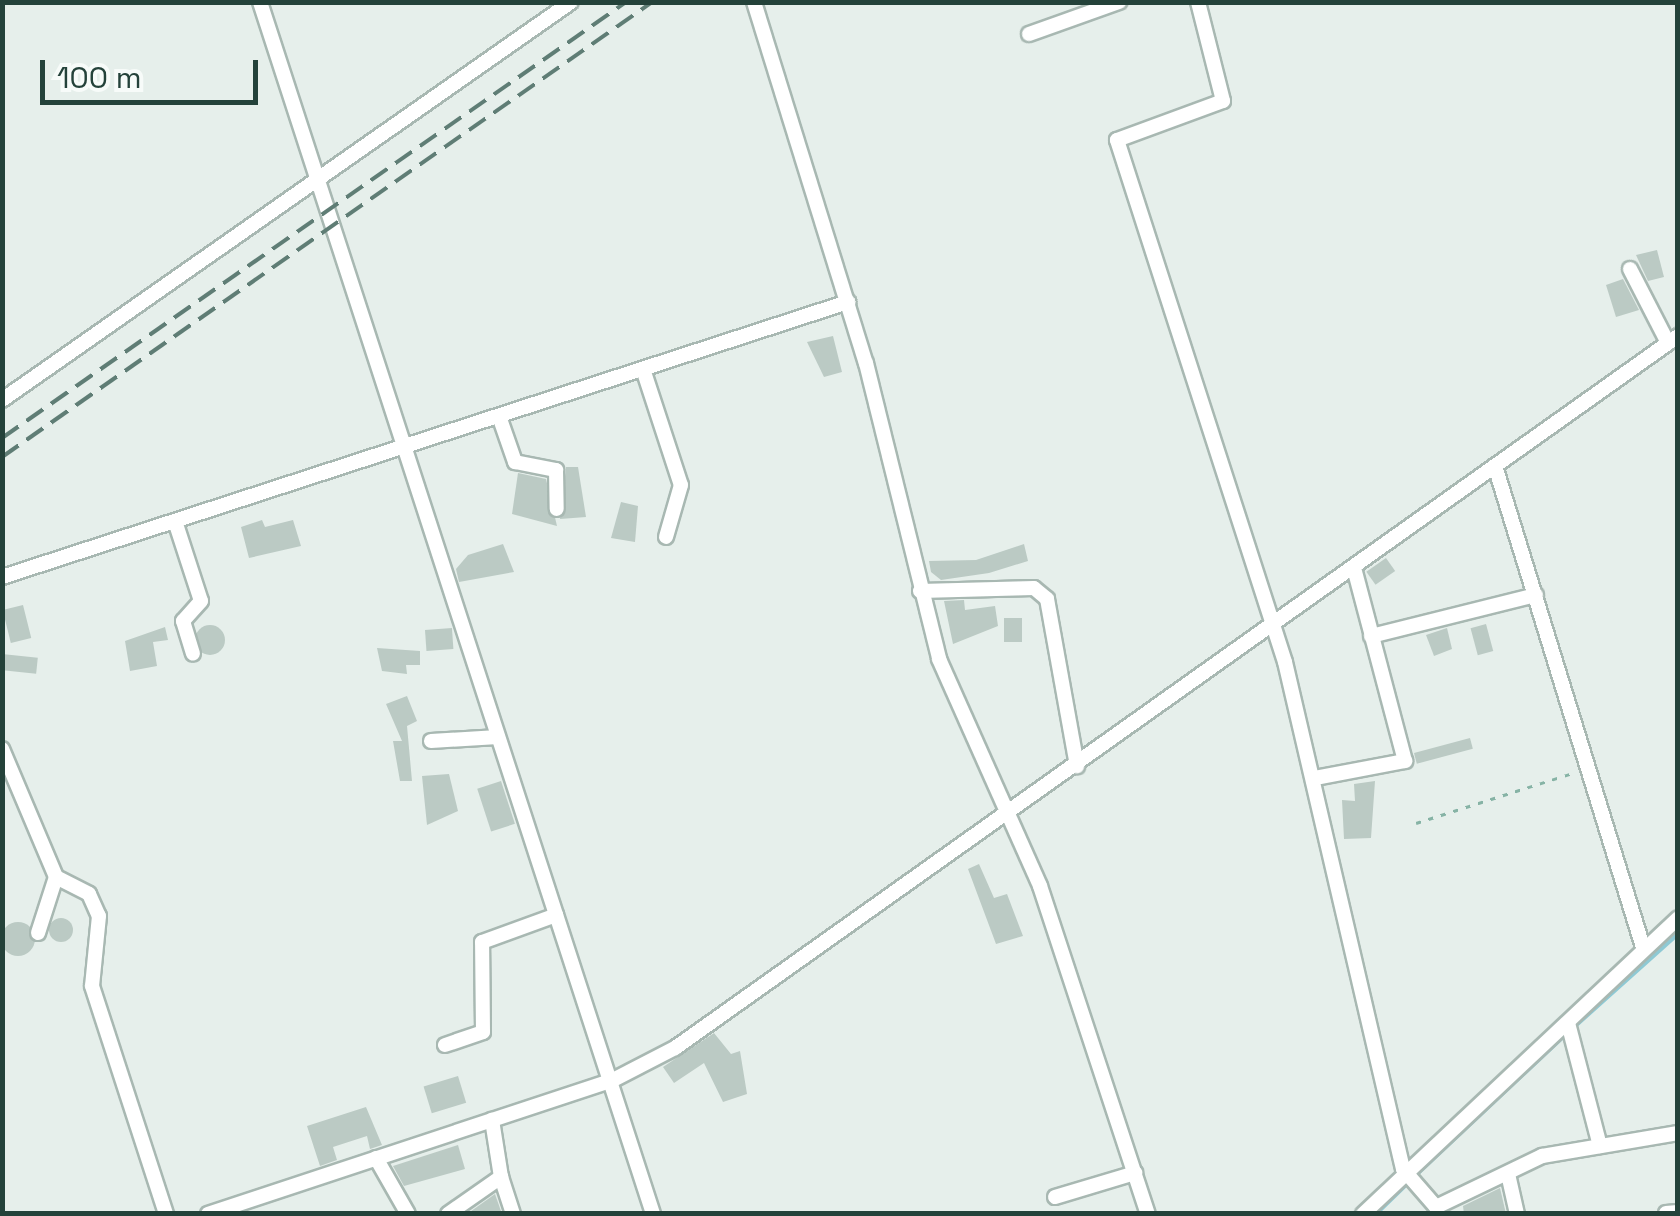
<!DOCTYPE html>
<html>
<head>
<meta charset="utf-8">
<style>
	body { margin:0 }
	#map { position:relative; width:1680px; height:1216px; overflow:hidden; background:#e6efeb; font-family:"Space Grotesk",sans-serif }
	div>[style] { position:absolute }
	.stream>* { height:4px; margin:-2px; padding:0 2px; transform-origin:2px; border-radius:2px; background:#8ec9d4 }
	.building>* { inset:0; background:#bbcac4; transform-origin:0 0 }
	.round { border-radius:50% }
	.path>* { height:2.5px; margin-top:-1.25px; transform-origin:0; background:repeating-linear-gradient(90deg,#86b3a5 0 5px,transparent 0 13px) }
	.roads { filter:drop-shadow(2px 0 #a8b8b2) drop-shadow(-2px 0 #a8b8b2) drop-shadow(0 2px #a8b8b2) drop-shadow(0 -2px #a8b8b2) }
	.minor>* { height:14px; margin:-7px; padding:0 7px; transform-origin:7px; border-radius:7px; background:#fff }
	.rail>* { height:4px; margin-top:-2px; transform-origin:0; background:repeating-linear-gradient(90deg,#5f7d75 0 20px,transparent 0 30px) }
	span { translate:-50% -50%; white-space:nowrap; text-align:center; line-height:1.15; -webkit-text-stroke:9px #f7fbf9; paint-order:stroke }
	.frame { position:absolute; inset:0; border:5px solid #24423a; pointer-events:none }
	.scale { position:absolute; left:40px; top:60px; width:218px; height:45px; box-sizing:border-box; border:5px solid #24423a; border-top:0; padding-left:12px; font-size:30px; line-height:35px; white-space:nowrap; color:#24423a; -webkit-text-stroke:8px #f7fbf9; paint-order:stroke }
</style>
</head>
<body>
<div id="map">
	<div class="stream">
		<i style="left:1572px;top:1029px;width:142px;rotate:-41.9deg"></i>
		<i style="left:1415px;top:1176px;width:206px;rotate:-43.2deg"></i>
		<i style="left:1376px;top:1214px;width:46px;rotate:-44.1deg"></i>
	</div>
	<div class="building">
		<i style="clip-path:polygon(1657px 250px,1664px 277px,1648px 281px,1636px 255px)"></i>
		<i style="clip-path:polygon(1623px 279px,1639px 310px,1616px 317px,1606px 285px)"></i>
		<i style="clip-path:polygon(833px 336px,842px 372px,824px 377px,807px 342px)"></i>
		<i style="clip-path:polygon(566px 467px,578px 467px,586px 517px,560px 519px)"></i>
		<i style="clip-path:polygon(518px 473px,546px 479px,557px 526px,512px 514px)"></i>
		<i style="clip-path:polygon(621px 502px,638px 506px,635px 542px,611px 538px)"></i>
		<i style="clip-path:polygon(262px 520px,265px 527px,293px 520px,301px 546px,249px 558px,241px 527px)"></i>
		<i style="clip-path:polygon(503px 544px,514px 572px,459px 582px,456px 569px,468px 555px)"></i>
		<i style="clip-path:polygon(1024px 544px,1028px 561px,989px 573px,941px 580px,931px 572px,929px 561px,976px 560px)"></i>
		<i style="left:1386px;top:558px;width:16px;height:24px;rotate:55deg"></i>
		<i style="clip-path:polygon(964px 600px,965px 610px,995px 606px,998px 626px,953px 644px,944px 601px)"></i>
		<i style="left:23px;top:605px;width:34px;height:21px;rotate:76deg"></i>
		<i style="left:1004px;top:618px;width:18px;height:24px"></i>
		<i style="left:1486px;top:624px;width:28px;height:16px;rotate:75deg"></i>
		<i class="round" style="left:195px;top:625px;width:30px;height:30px"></i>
		<i style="clip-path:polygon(165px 627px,168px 640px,153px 642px,157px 666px,130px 671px,125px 641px)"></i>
		<i style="clip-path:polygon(1447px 628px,1452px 649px,1434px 656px,1426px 635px)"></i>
		<i style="left:425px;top:630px;width:27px;height:21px;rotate:-4deg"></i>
		<i style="clip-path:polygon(377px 648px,420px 651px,420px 665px,406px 665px,407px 674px,382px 671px)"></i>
		<i style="left:2px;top:654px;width:36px;height:16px;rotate:6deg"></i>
		<i style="clip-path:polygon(407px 696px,417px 721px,407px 726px,412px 781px,400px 781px,393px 741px,402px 741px,386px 704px)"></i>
		<i style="left:1470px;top:738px;width:11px;height:58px;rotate:75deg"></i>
		<i style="clip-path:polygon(449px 774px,458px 811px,427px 825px,422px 776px)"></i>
		<i style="left:501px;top:781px;width:45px;height:25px;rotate:72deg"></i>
		<i style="clip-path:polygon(1375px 781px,1371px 838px,1344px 839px,1342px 800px,1355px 801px,1354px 784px)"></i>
		<i style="clip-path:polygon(979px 864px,994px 898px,1007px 894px,1023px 936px,996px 944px,968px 869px)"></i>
		<i class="round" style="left:49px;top:918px;width:24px;height:24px"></i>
		<i class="round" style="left:1px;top:922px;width:34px;height:34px"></i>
		<i style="clip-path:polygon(714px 1033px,731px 1054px,740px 1051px,747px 1094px,723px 1102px,704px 1063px,674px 1083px,663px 1067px)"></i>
		<i style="left:458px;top:1076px;width:28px;height:36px;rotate:73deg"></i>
		<i style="clip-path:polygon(366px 1107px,382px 1145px,370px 1149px,367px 1136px,333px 1147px,337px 1160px,320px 1166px,307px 1126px)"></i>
		<i style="clip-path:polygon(458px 1145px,465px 1169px,404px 1186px,393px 1166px)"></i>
		<i style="clip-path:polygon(1500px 1188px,1506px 1214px,1464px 1214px,1463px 1206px)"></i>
		<i style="clip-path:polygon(495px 1194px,502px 1214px,467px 1214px)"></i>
	</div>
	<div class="path">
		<i style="left:1416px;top:823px;width:165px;rotate:-17.7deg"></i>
	</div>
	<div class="roads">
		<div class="minor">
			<i style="left:260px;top:2px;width:1274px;rotate:72.03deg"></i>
			<i style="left:754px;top:2px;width:378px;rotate:72.8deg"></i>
			<i style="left:866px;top:363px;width:305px;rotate:76.1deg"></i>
			<i style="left:939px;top:659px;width:248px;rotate:66deg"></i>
			<i style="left:1040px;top:886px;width:345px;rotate:71.8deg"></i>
			<i style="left:1198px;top:2px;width:102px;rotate:75.8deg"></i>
			<i style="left:1223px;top:101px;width:113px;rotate:159.8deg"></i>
			<i style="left:1117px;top:140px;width:548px;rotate:72.16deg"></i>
			<i style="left:1285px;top:662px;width:521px;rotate:76.9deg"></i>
			<i style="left:1403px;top:1169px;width:50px;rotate:49deg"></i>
			<i style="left:1436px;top:1207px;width:118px;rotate:-25.7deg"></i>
			<i style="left:1542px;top:1156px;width:138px;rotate:-9.6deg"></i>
			<i style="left:1029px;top:34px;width:96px;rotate:-19.6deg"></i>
			<i style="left:1630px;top:269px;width:83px;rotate:62.8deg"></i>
			<i style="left:643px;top:369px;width:122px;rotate:71.9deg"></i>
			<i style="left:681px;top:485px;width:54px;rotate:106.1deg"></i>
			<i style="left:2px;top:400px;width:694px;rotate:-34.97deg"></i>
			<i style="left:499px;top:416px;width:49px;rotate:70.8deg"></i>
			<i style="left:515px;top:462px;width:42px;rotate:11deg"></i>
			<i style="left:556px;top:470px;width:39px;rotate:89deg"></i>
			<i style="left:1495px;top:466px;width:503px;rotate:72.9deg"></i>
			<i style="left:175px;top:521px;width:84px;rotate:72deg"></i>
			<i style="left:201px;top:601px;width:27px;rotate:132deg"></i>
			<i style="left:183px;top:621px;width:34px;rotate:73deg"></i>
			<i style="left:2px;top:577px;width:890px;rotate:-18.01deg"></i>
			<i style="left:920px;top:591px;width:114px;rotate:-1.5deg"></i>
			<i style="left:1034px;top:588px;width:17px;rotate:40deg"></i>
			<i style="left:1047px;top:599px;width:170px;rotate:79.8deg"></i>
			<i style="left:1371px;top:636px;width:170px;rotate:-14deg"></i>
			<i style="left:431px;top:741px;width:67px;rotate:-3.4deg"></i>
			<i style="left:2px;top:749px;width:139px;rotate:67.1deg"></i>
			<i style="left:56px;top:877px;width:37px;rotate:27deg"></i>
			<i style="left:89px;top:894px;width:24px;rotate:66deg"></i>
			<i style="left:99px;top:916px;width:70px;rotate:95.7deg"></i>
			<i style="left:92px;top:986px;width:240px;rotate:72deg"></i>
			<i style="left:1315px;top:778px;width:92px;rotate:-10.7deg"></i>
			<i style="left:1405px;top:761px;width:200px;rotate:-104.8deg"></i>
			<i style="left:38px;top:933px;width:59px;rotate:-72.2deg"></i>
			<i style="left:1568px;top:1023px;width:127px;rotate:75.4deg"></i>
			<i style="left:445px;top:1045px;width:40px;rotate:-18.9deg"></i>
			<i style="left:483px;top:1032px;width:90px;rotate:-90.6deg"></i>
			<i style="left:482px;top:942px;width:79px;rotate:-20deg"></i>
			<i style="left:376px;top:1158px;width:64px;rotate:60.3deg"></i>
			<i style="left:1508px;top:1174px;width:41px;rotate:77.3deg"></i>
			<i style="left:501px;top:1177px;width:39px;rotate:72deg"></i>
			<i style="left:1055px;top:1197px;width:84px;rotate:-16.7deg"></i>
			<i style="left:1666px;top:1213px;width:12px;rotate:-5deg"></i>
			<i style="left:208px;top:1214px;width:424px;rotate:-18.3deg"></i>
			<i style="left:611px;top:1081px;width:72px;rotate:-27.3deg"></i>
			<i style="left:675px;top:1048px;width:1230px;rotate:-35.37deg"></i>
			<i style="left:448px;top:1214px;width:65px;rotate:-34.9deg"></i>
			<i style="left:501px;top:1177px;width:58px;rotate:-99deg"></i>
			<i style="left:1363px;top:1214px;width:432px;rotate:-43.2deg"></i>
		</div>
	</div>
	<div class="rail">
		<i style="left:2px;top:438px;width:761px;rotate:-34.94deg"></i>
		<i style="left:2px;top:457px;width:793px;rotate:-34.99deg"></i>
	</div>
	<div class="frame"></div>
	<div class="scale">100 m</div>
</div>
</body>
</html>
